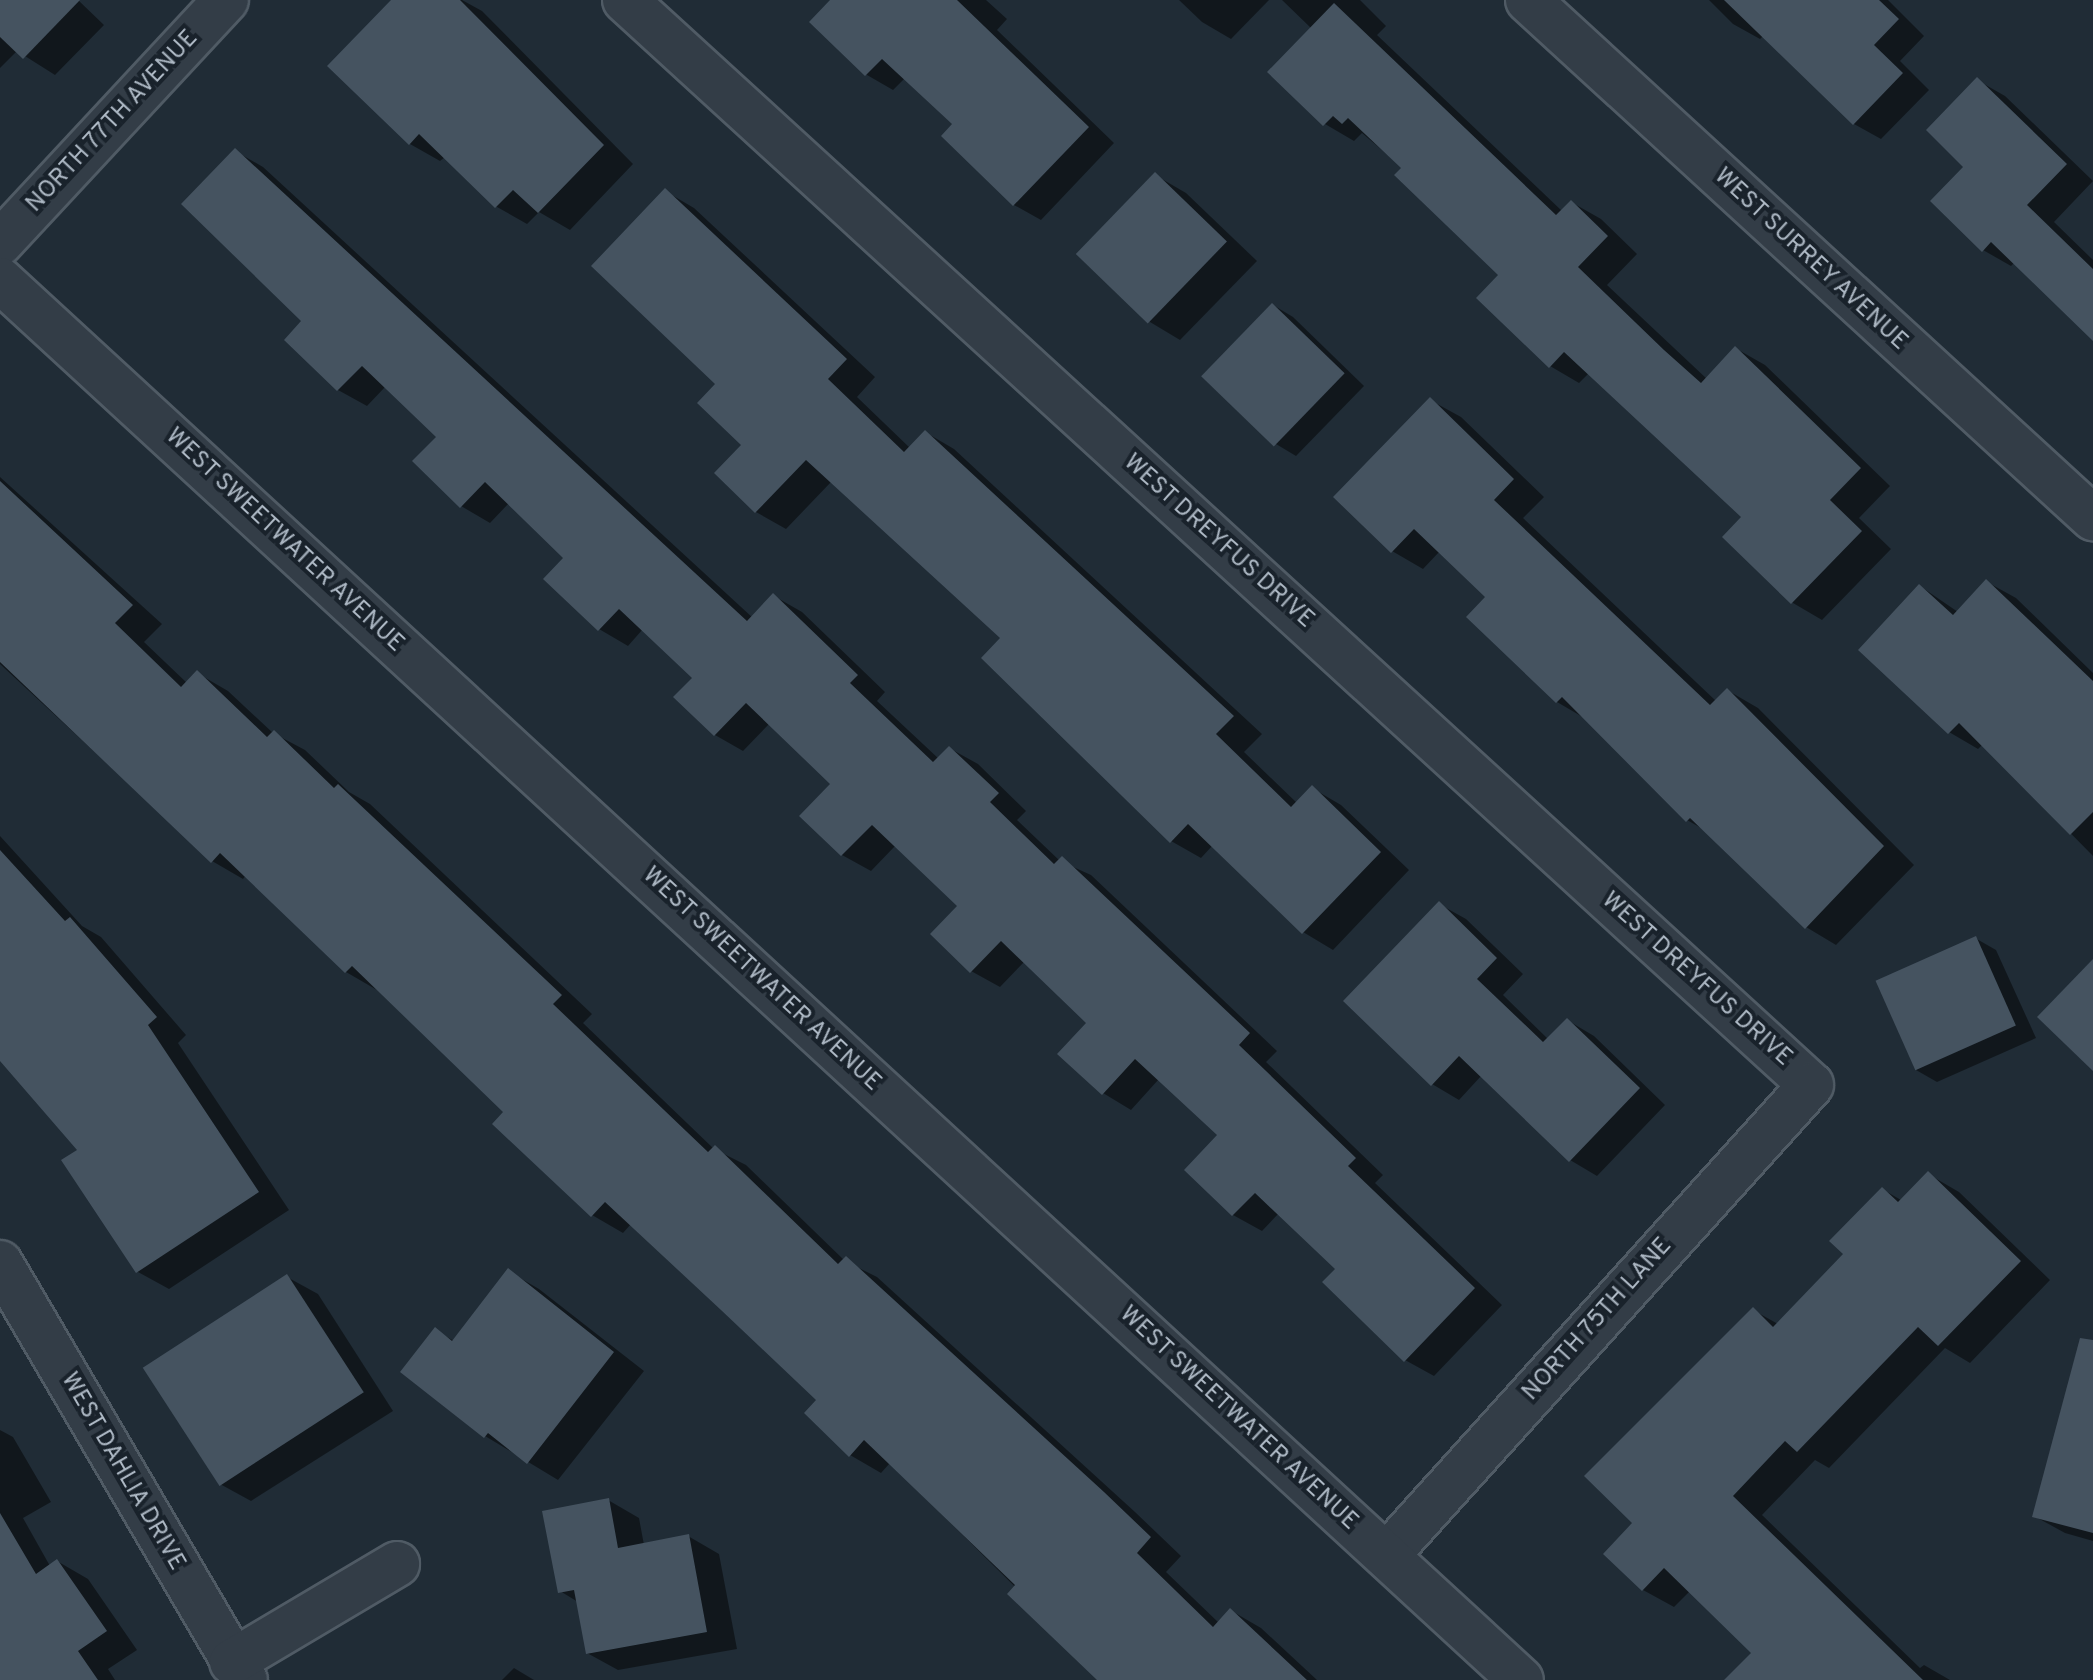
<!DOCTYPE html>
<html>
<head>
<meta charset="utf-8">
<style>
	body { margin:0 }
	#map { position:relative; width:2093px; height:1680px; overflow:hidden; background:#202c36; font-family:Overpass,sans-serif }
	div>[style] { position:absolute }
	.shadow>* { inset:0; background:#0007 }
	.building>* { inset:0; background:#455360; transform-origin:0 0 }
	.roads { filter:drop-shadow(2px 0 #505b65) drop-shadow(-2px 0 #505b65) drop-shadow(0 2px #505b65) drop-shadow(0 -2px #505b65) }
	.minor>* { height:44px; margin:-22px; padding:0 22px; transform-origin:22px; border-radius:22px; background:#333d47 }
	.tertiary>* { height:44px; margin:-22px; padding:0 22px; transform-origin:22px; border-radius:22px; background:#333d47 }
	span { translate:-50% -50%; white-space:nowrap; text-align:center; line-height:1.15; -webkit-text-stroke:8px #19222b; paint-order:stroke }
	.street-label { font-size:24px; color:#adb8c4 }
</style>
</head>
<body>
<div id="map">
	<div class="shadow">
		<i style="clip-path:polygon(0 0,78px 0,104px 25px,55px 75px,17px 51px,0 68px)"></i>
		<i style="clip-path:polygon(394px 0,462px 0,482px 11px,633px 164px,570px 230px,539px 212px,527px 224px,497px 207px,445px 157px,440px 161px,410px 144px)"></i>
		<i style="clip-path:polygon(833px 0,986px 0,1007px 19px,997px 30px,1114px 143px,1041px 220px,1014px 205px,955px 124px,905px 78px,893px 90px,867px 75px,812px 22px)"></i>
		<i style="clip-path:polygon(1179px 0,1269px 0,1231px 39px,1202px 22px)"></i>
		<i style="clip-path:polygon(1282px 0,1360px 0,1386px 26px,1377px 35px,1562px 211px,1571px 202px,1601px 219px,1637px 254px,1607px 285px,1707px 379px,1735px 348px,1765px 365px,1890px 486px,1859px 518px,1891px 549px,1822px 620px,1793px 603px,1725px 537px,1744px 517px,1589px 373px,1579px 383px,1550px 366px,1501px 275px,1403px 168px,1362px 133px,1354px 141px,1325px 124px,1312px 29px)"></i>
		<i style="clip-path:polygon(1709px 0,1888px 0,1924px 36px,1900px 61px,1929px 90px,1881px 139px,1854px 124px,1763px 36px,1760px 39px,1733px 24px)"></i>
		<i style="clip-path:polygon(1977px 80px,2005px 96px,2093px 181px,2054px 222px,2093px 260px,2093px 336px,2015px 262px,2011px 266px,1983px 250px,1966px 167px)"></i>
		<i style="clip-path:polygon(235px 151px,263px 167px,753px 618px,774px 596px,802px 612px,885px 692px,877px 701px,939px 759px,949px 748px,978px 764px,1026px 811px,1017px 820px,1060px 861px,1091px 875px,1277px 1051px,1266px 1062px,1383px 1175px,1375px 1183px,1502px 1305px,1434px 1376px,1405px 1360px,1338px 1269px,1279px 1213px,1262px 1231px,1233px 1215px,1187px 1170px,1220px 1135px,1159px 1079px,1131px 1110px,1103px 1093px,1089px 1023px,1025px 961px,1000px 987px,971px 971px,959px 906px,896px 845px,871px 871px,842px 855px,802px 816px,832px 784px,770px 723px,743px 751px,715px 735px,695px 678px,643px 629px,628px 646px,599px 629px,566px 558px,509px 503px,490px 523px,461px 506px,439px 437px,386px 386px,367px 406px,338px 390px,304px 321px)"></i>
		<i style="clip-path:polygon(1155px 175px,1186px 193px,1257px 261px,1180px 340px,1150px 322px,1079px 254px)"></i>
		<i style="clip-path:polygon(665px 191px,694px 208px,875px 377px,857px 397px,910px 448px,925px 432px,954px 449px,1262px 734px,1244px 752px,1297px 803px,1312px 788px,1341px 805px,1409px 870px,1333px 950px,1303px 932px,1213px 845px,1201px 858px,1171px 841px,1003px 638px,832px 481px,786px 529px,756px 512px,716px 473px,744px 445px,718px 384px)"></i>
		<i style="clip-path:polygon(1273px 305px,1293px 317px,1364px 386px,1296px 456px,1276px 444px)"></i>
		<i style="clip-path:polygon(1430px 400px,1461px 417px,1544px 497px,1523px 518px,1716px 701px,1727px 690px,1758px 708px,1914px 865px,1836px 945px,1806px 927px,1708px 832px,1687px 820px,1586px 719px,1557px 702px,1488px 597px,1440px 551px,1423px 569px,1392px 551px)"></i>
		<i style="clip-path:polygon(0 477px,162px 624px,144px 642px,187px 683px,197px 673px,228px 691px,273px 733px,305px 750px,349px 792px,370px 804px,592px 1014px,583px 1023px,714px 1149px,746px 1165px,845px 1261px,877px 1277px,1135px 1512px,1181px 1556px,1166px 1572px,1219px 1623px,1230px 1610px,1261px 1628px,1317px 1680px,1109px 1680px,890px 1463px,881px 1473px,850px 1455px,819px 1400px,631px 1224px,623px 1233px,592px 1215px,506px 1112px,377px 990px,346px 972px,246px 875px,243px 879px,212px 861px,0 664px)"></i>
		<i style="clip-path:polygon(1987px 582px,2016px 598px,2093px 673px,2093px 856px,1983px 744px,1978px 749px,1949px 732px,1920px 586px,1958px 612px)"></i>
		<i style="clip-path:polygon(0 836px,82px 926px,101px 937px,186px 1035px,178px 1043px,289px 1210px,169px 1289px,138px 1272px,80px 1150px,0 1058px)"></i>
		<i style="clip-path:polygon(1439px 904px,1466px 919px,1523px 974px,1503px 995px,1549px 1040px,1567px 1020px,1594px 1036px,1665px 1105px,1597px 1176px,1570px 1160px,1482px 1075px,1459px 1100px,1432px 1084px)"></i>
		<i style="clip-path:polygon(1975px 938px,1996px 950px,2036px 1038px,1937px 1082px,1916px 1070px)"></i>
		<i style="clip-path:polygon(1928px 1174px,1959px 1192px,2050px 1280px,1970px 1363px,1945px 1348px,1829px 1468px,1815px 1460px,1762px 1515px,1920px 1668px,1924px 1665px,1950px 1680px,1744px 1680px,1754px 1653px,1690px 1591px,1674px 1607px,1643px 1590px,1635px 1523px,1753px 1310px,1778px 1324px,1846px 1254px,1882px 1189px,1901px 1200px)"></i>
		<i style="clip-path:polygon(508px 1271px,539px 1289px,644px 1371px,558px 1480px,485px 1436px,435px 1330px,454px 1341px)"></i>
		<i style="clip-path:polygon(287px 1277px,318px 1294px,393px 1411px,251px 1501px,220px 1484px)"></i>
		<i style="clip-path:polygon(2093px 1404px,2093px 1541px,2065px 1533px,2034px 1516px)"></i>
		<i style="clip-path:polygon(0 1430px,13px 1437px,51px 1502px,23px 1518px,50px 1566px,57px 1561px,88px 1579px,137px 1650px,108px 1669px,115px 1680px,0 1680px)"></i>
		<i style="clip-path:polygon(608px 1500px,639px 1518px,644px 1545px,688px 1536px,719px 1554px,737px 1649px,618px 1670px,587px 1653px,578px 1602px,560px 1591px)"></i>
		<i style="clip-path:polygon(514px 1668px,534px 1680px,502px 1680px)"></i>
	</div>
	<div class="building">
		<i style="clip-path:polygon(0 0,80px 0,23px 59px,0 37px)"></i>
		<i style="clip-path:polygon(391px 0,460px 0,604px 145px,538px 213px,513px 190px,495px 208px,419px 134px,409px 145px,327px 66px)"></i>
		<i style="clip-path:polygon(830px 0,957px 0,1089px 127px,1013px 206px,941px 136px,952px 124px,882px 59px,865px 76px,809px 22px)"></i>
		<i style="clip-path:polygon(1724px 0,1879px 0,1899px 19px,1874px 45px,1903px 73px,1853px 125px)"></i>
		<i style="clip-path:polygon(1334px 3px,1556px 215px,1571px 200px,1608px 236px,1578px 267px,1664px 350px,1701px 383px,1735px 346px,1861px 468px,1830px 500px,1862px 531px,1791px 604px,1722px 537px,1741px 517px,1564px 352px,1549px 368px,1476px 298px,1498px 275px,1394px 175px,1401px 168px,1348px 118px,1342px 124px,1333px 116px,1323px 126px,1267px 72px)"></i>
		<i style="clip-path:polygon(1977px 77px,2067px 164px,2027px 205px,2093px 269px,2093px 341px,1991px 242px,1982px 252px,1930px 201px,1963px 167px,1926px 130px)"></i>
		<i style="clip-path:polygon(235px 148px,747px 621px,773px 593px,858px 675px,850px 683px,933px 762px,949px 746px,999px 793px,990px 802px,1054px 864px,1062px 856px,1250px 1033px,1239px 1045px,1356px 1158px,1348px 1166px,1475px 1288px,1404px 1362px,1322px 1282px,1335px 1269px,1255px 1193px,1232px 1216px,1184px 1170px,1217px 1135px,1135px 1059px,1102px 1095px,1057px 1054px,1086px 1023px,1001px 941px,970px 973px,930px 934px,957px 906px,872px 825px,841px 856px,799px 816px,830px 784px,746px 703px,714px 736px,673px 697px,692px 678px,619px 609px,598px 631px,543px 579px,563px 558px,485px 482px,460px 508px,412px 461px,436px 437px,362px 366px,337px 391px,284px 340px,301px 321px,181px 204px)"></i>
		<i style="left:1155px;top:172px;width:100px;height:114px;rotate:44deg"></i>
		<i style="clip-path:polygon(665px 188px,847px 359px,828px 379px,904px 452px,925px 430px,1234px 716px,1216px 734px,1291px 807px,1312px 785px,1381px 852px,1302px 934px,1188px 824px,1170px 843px,981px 658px,1000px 638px,806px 460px,755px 513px,714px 473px,741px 445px,697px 403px,715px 384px,591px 266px)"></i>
		<i style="left:1272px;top:303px;width:101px;height:102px;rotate:44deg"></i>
		<i style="clip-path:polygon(1430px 397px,1514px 479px,1494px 500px,1710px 705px,1727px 688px,1884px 846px,1805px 929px,1690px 818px,1686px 822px,1562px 697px,1556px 703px,1466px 617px,1485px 597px,1414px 529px,1391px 553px,1333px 497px)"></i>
		<i style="clip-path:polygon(0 481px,133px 605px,115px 623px,181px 687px,197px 670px,267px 737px,274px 730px,334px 788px,338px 784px,562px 995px,553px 1004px,708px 1152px,715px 1145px,838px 1264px,846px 1256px,1104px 1492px,1151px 1537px,1137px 1553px,1213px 1627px,1230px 1608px,1307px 1680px,1097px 1680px,1007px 1594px,1015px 1585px,864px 1440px,849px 1457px,804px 1413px,816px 1400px,721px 1310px,605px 1202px,591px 1217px,492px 1124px,503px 1112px,352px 966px,345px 973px,220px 853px,211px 863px,0 662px)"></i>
		<i style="clip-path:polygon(1986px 579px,2093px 681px,2093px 812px,2070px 835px,1959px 723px,1948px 734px,1858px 650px,1919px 584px,1953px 615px)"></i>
		<i style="clip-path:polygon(0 850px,65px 921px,70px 917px,157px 1017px,148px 1025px,259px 1192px,136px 1273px,61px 1160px,77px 1150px,0 1061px)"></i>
		<i style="clip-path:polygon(1439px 901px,1497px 958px,1477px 979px,1543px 1042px,1567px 1018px,1640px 1088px,1569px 1162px,1459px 1056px,1431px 1086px,1343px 1001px)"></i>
		<i style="left:1976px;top:936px;width:98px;height:110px;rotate:66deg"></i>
		<i style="clip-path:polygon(2093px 959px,2093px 1071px,2037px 1017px)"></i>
		<i style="clip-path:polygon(1928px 1171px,2021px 1261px,1938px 1346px,1918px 1327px,1797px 1452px,1785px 1441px,1733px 1496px,1923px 1680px,1724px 1680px,1751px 1653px,1664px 1568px,1642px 1591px,1603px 1554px,1632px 1523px,1584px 1476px,1753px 1307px,1773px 1327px,1843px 1254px,1829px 1241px,1882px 1187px,1898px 1202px)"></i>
		<i style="clip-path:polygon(508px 1268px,614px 1352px,527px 1464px,488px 1433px,484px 1438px,400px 1372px,435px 1327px,452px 1341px)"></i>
		<i style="left:287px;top:1274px;width:141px;height:172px;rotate:57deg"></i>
		<i style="clip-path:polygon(2080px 1338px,2093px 1340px,2093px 1533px,2032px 1517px)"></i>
		<i style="clip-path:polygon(609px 1498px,618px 1548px,689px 1534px,707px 1632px,586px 1654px,574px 1590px,558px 1593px,542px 1511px)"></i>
		<i style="clip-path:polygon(0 1513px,36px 1574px,57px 1559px,107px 1631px,78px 1651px,98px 1680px,0 1680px)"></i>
	</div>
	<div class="roads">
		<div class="minor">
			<i style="left:625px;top:0;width:1607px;rotate:42.45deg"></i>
			<i style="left:1811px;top:1085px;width:634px;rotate:132.06deg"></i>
			<i style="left:1528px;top:0;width:767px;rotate:42.52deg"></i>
			<i style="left:0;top:243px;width:332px;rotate:-47.1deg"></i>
			<i style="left:0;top:1263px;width:484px;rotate:59.6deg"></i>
			<i style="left:232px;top:1662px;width:192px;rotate:-30.7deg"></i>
		</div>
		<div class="tertiary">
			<i style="left:0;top:280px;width:2067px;rotate:42.63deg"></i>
		</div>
	</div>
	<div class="street-label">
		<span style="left:113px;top:122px;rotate:-47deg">NORTH 77TH AVENUE</span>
		<span style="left:1810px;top:260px;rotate:43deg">WEST SURREY AVENUE</span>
		<span style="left:284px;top:541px;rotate:43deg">WEST SWEETWATER AVENUE</span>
		<span style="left:1218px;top:542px;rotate:42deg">WEST DREYFUS DRIVE</span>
		<span style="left:761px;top:980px;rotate:43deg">WEST SWEETWATER AVENUE</span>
		<span style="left:1696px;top:980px;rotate:42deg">WEST DREYFUS DRIVE</span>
		<span style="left:1598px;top:1320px;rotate:-48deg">NORTH 75TH LANE</span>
		<span style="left:1238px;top:1419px;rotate:43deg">WEST SWEETWATER AVENUE</span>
		<span style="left:122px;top:1472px;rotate:60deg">WEST DAHLIA DRIVE</span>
	</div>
</div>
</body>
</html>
